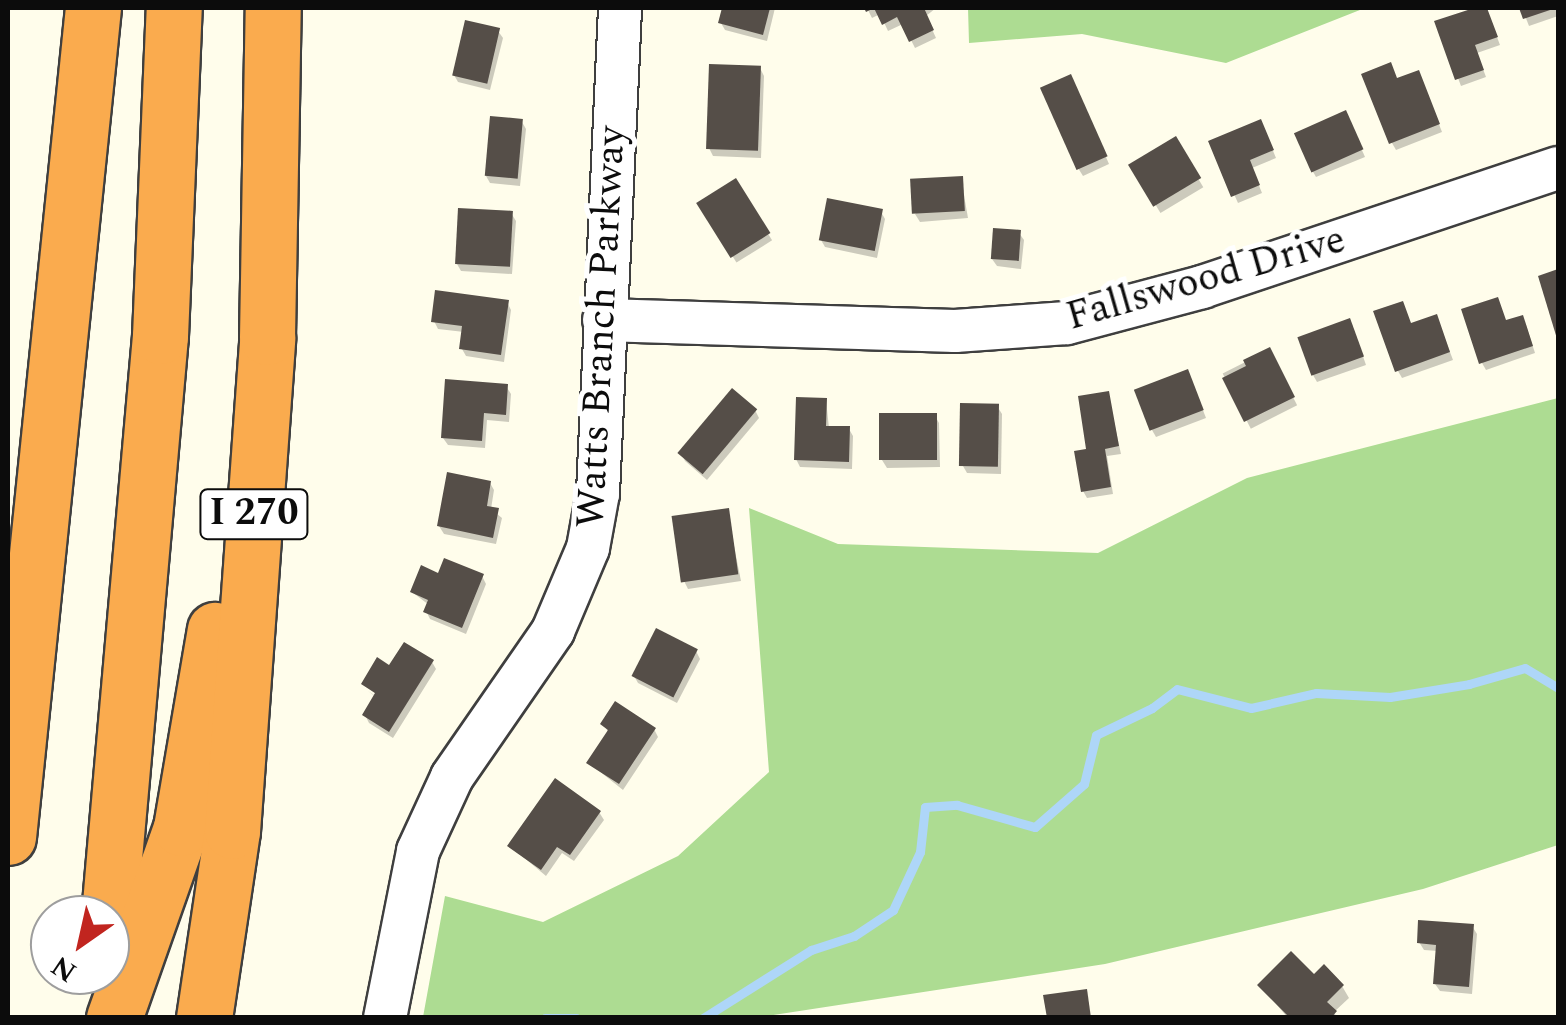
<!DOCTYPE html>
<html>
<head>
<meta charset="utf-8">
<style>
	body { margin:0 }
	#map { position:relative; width:1566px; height:1025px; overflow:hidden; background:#fffdeb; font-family:Spectral,serif }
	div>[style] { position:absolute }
	.forest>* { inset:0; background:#addc92 }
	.shadow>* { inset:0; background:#0003; transform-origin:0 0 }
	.stream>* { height:9px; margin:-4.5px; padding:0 4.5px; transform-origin:4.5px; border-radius:4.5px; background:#aed6f8 }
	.building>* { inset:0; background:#554e48; transform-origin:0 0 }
	.roads { filter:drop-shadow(2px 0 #3f3f3f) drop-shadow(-2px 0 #3f3f3f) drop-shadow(0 2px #3f3f3f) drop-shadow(0 -2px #3f3f3f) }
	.minor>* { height:42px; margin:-21px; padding:0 21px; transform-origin:21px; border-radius:21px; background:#fff }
	.highway>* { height:55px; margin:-27.5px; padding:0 27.5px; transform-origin:27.5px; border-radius:27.5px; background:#faab4e }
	span { translate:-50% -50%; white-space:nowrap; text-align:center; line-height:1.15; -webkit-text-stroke:10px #fff; paint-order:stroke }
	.shield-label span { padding:2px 8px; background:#fff; border:2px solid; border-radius:8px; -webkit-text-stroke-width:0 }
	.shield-label { font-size:38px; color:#0c0c0c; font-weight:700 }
	.street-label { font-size:40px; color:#0c0c0c }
	.frame { position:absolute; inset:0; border:10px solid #0c0c0c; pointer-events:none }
	.north { position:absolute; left:30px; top:895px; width:100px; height:100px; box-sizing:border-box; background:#fff; border:2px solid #9e9e9e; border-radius:50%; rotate:214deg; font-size:28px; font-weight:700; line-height:40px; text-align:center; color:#0c0c0c }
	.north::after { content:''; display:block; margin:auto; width:35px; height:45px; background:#c1251f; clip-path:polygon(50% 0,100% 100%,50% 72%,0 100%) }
</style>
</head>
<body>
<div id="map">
	<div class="forest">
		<i style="clip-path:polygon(968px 8px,1365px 8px,1226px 63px,1082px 34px,969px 43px)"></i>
		<i style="clip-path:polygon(1558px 398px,1558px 845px,1423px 889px,1105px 964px,761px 1017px,423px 1017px,445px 896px,543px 922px,678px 856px,769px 772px,749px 508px,838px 544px,1098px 553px,1247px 478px)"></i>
	</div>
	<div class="shadow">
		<i style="clip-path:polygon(725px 8px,775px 8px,767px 41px,725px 30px,721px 23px)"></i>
		<i style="clip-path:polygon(867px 8px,936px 8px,926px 16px,936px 38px,915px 48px,903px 24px,888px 31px,880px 14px,872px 18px)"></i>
		<i style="clip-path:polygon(1486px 8px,1500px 45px,1477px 53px,1486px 77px,1461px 86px,1437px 23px)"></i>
		<i style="clip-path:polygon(1522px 8px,1558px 8px,1558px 16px,1529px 26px)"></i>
		<i style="clip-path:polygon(498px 31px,503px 38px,490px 90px,458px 82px,454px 75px)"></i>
		<i style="clip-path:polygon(760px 68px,764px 76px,761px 158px,713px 156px,709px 148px)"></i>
		<i style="clip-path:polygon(1422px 80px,1442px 132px,1396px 150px,1392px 143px,1397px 81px)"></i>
		<i style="clip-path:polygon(1074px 84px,1109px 164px,1083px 176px,1078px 168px)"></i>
		<i style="clip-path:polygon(1349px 121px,1365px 157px,1316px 177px,1312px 170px)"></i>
		<i style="clip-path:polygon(522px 122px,526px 129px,520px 186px,490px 183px,486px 176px)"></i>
		<i style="clip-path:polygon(1264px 129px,1276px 158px,1252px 168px,1262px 193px,1238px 203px,1211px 143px)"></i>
		<i style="left:1175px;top:140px;width:55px;height:50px;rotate:59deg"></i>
		<i style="clip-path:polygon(961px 178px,968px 218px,920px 222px,915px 214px)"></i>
		<i style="left:735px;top:181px;width:70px;height:42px;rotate:58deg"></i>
		<i style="clip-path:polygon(881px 212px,885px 219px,877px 258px,825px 247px,821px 240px)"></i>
		<i style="clip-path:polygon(511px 213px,516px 221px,512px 274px,461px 271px,457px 264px)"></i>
		<i style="clip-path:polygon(1019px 233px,1024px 240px,1021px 269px,997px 266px,992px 259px)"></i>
		<i style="clip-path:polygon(507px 302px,511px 310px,504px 362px,466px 356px,462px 349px,464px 332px,438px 329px,434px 321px)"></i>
		<i style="clip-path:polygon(1440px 325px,1453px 360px,1402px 378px,1398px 371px,1412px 326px)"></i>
		<i style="clip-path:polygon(1526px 325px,1535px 353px,1486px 370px,1482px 363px)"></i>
		<i style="clip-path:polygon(1353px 328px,1366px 365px,1317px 382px,1313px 375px)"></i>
		<i style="left:1269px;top:350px;width:62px;height:52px;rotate:63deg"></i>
		<i style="clip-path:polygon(1191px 379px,1206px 418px,1156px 437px,1152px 430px)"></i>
		<i style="clip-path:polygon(506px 386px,511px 394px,509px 422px,487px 420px,485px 448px,448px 445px,443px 438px)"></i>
		<i style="clip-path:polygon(1108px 394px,1121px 454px,1107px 456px,1113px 494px,1087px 498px,1083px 491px,1089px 451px)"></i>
		<i style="clip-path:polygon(826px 400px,829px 428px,849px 429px,853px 436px,852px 469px,800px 467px,796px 459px)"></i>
		<i style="clip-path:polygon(997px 406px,1002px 414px,1001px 474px,967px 473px,963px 466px)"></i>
		<i style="clip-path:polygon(755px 410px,759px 418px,707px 480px,685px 461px,681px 453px)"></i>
		<i style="clip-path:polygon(935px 416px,939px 423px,940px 467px,887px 468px,882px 460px)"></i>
		<i style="clip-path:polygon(490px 483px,494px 490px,491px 509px,502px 518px,496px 544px,444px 534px,439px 526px)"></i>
		<i style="clip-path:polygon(727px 511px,741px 581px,688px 589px,684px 581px)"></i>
		<i style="clip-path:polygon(439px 576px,482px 576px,486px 584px,466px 634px,430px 619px,426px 611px,429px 605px,412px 592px)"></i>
		<i style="clip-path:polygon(696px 651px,700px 659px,677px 703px,638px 683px,634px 676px)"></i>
		<i style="clip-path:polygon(432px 662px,436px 669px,393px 738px,369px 723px,365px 715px,376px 697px,368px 691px,385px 702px,364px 684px,390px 668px)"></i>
		<i style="clip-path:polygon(603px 724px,654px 729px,658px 737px,623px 790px,589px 763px,609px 733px)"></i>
		<i style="clip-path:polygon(599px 812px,604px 820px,574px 861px,562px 853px,546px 876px,510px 846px)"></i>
		<i style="clip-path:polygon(1472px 926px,1477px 934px,1472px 994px,1440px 991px,1435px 984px,1438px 951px,1424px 950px,1419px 942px)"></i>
		<i style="clip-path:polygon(1314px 978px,1342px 986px,1349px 998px,1334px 1012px,1337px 1018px,1288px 1018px,1260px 985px)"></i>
	</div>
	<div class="stream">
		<i style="left:545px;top:1018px;width:31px"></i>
		<i style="left:703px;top:1018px;width:128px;rotate:-32.2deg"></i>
		<i style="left:811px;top:950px;width:45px;rotate:-18deg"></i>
		<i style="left:854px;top:936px;width:47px;rotate:-33.7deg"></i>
		<i style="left:893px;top:910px;width:64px;rotate:-65deg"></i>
		<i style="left:920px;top:852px;width:45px;rotate:-83.7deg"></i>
		<i style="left:925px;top:807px;width:32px;rotate:-4deg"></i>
		<i style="left:957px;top:805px;width:81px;rotate:15.8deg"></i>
		<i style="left:1035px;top:827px;width:65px;rotate:-41.3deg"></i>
		<i style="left:1084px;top:784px;width:50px;rotate:-76.2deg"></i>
		<i style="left:1096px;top:735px;width:62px;rotate:-25.7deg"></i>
		<i style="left:1152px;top:708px;width:31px;rotate:-37deg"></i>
		<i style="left:1177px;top:689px;width:76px;rotate:14.4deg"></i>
		<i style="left:1251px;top:708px;width:67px;rotate:-13deg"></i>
		<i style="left:1316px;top:693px;width:74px;rotate:3.1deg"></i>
		<i style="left:1390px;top:697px;width:80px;rotate:-9.3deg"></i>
		<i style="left:1469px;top:684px;width:58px;rotate:-15.9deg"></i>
		<i style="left:1525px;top:668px;width:39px;rotate:31deg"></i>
	</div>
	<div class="building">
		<i style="clip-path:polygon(722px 8px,770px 8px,763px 35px,718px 23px)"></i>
		<i style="clip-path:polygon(864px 8px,924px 8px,934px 30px,909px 42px,897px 17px,882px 25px,874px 8px,866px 12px)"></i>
		<i style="clip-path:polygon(1474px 8px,1487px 8px,1498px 37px,1475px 45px,1484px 70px,1455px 80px,1434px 21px)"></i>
		<i style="clip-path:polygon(1519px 8px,1556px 8px,1523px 19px)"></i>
		<i style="left:465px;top:20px;width:36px;height:57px;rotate:13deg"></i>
		<i style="clip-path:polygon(1391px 62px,1397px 78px,1419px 70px,1440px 124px,1389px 144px,1361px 74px)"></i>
		<i style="left:709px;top:64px;width:52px;height:85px;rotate:2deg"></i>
		<i style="left:1071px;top:74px;width:90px;height:34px;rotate:66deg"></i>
		<i style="left:1346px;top:110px;width:43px;height:57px;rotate:66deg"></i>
		<i style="left:490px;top:116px;width:33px;height:60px;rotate:5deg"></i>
		<i style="clip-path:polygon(1261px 119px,1274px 150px,1250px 160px,1260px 185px,1231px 197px,1208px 141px)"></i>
		<i style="left:1176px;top:136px;width:49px;height:56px;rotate:59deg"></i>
		<i style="left:963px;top:176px;width:35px;height:53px;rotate:87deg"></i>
		<i style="left:736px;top:178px;width:65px;height:47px;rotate:58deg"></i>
		<i style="left:827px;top:198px;width:57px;height:43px;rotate:11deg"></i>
		<i style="left:458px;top:208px;width:55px;height:56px;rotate:3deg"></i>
		<i style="left:993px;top:228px;width:28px;height:31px;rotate:4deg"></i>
		<i style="clip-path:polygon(1558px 269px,1558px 342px,1538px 276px)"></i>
		<i style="clip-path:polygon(435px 290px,509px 300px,501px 355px,459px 349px,462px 326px,431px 322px)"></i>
		<i style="clip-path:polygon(1498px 297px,1506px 320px,1523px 315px,1533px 346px,1479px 364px,1461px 309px)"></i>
		<i style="clip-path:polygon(1403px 301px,1411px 323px,1437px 314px,1450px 352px,1395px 372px,1373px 311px)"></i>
		<i style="left:1350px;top:318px;width:41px;height:56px;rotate:70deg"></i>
		<i style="clip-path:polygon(1270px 347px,1295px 397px,1244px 422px,1222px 378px,1246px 366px,1243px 360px)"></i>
		<i style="left:1188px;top:369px;width:44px;height:58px;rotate:69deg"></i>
		<i style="clip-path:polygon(445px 379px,508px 384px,506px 415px,484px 413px,482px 441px,441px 438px)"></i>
		<i style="left:732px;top:388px;width:33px;height:85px;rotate:40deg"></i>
		<i style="clip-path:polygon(1109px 391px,1119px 446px,1105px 449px,1111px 487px,1081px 492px,1074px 451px,1086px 449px,1078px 396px)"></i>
		<i style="clip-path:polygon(796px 397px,827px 398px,826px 426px,850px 426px,849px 462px,794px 460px)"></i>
		<i style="left:960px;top:403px;width:39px;height:63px;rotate:1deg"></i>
		<i style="left:937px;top:413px;width:47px;height:58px;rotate:90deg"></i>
		<i style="clip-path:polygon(447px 472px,491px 481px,487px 506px,499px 508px,493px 538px,437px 526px)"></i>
		<i style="left:729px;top:508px;width:67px;height:58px;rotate:82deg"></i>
		<i style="clip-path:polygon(444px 558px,484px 574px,462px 628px,423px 612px,428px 600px,410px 592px,421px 565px,438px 573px)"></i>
		<i style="left:656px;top:628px;width:47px;height:54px;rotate:27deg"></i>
		<i style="clip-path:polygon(404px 642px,434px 660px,389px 732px,362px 715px,375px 693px,361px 684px,377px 657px,389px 665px)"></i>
		<i style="clip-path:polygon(615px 701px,656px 728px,619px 784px,586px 763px,608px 730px,600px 724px)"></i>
		<i style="clip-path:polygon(555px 778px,601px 811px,570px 855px,557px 847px,541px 870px,507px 846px)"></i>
		<i style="clip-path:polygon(1418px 920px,1474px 924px,1469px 987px,1433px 984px,1436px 945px,1417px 943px)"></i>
		<i style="clip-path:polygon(1291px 951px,1314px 974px,1324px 964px,1344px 985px,1327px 1002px,1337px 1011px,1331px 1018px,1290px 1018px,1257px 985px)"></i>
		<i style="clip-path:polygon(1087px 989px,1091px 1018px,1047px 1018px,1043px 995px)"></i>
	</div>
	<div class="roads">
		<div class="minor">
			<i style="left:604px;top:320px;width:351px;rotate:1.8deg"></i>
			<i style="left:955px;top:331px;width:112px;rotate:-4.1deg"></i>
			<i style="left:1067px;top:323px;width:140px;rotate:-14.9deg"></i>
			<i style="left:1202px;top:287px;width:375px;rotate:-18.5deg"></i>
			<i style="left:385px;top:1018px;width:170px;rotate:-78.8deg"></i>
			<i style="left:418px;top:851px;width:81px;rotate:-65.3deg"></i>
			<i style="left:452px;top:777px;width:178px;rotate:-55.3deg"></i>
			<i style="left:553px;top:631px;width:90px;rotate:-67.1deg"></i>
			<i style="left:588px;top:548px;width:56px;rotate:-79.7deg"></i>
			<i style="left:598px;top:493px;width:485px;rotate:-87.4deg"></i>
		</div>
		<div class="highway">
			<i style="left:8px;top:837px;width:833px;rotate:-84.15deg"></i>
			<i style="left:109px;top:915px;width:581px;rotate:-84.97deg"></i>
			<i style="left:160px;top:336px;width:328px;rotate:-87.6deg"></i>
			<i style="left:114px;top:1018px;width:201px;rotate:-70.6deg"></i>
			<i style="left:181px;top:828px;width:201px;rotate:-80.3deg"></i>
			<i style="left:204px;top:1018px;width:189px;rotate:-81.5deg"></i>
			<i style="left:232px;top:831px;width:495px;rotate:-85.9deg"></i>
			<i style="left:267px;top:337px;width:329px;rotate:-89deg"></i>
		</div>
	</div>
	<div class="shield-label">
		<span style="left:254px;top:514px">I 270</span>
	</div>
	<div class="street-label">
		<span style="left:1206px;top:279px;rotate:-16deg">Fallswood Drive</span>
		<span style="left:602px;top:327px;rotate:-87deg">Watts Branch Parkway</span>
	</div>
	<div class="frame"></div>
	<div class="north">N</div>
</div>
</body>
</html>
